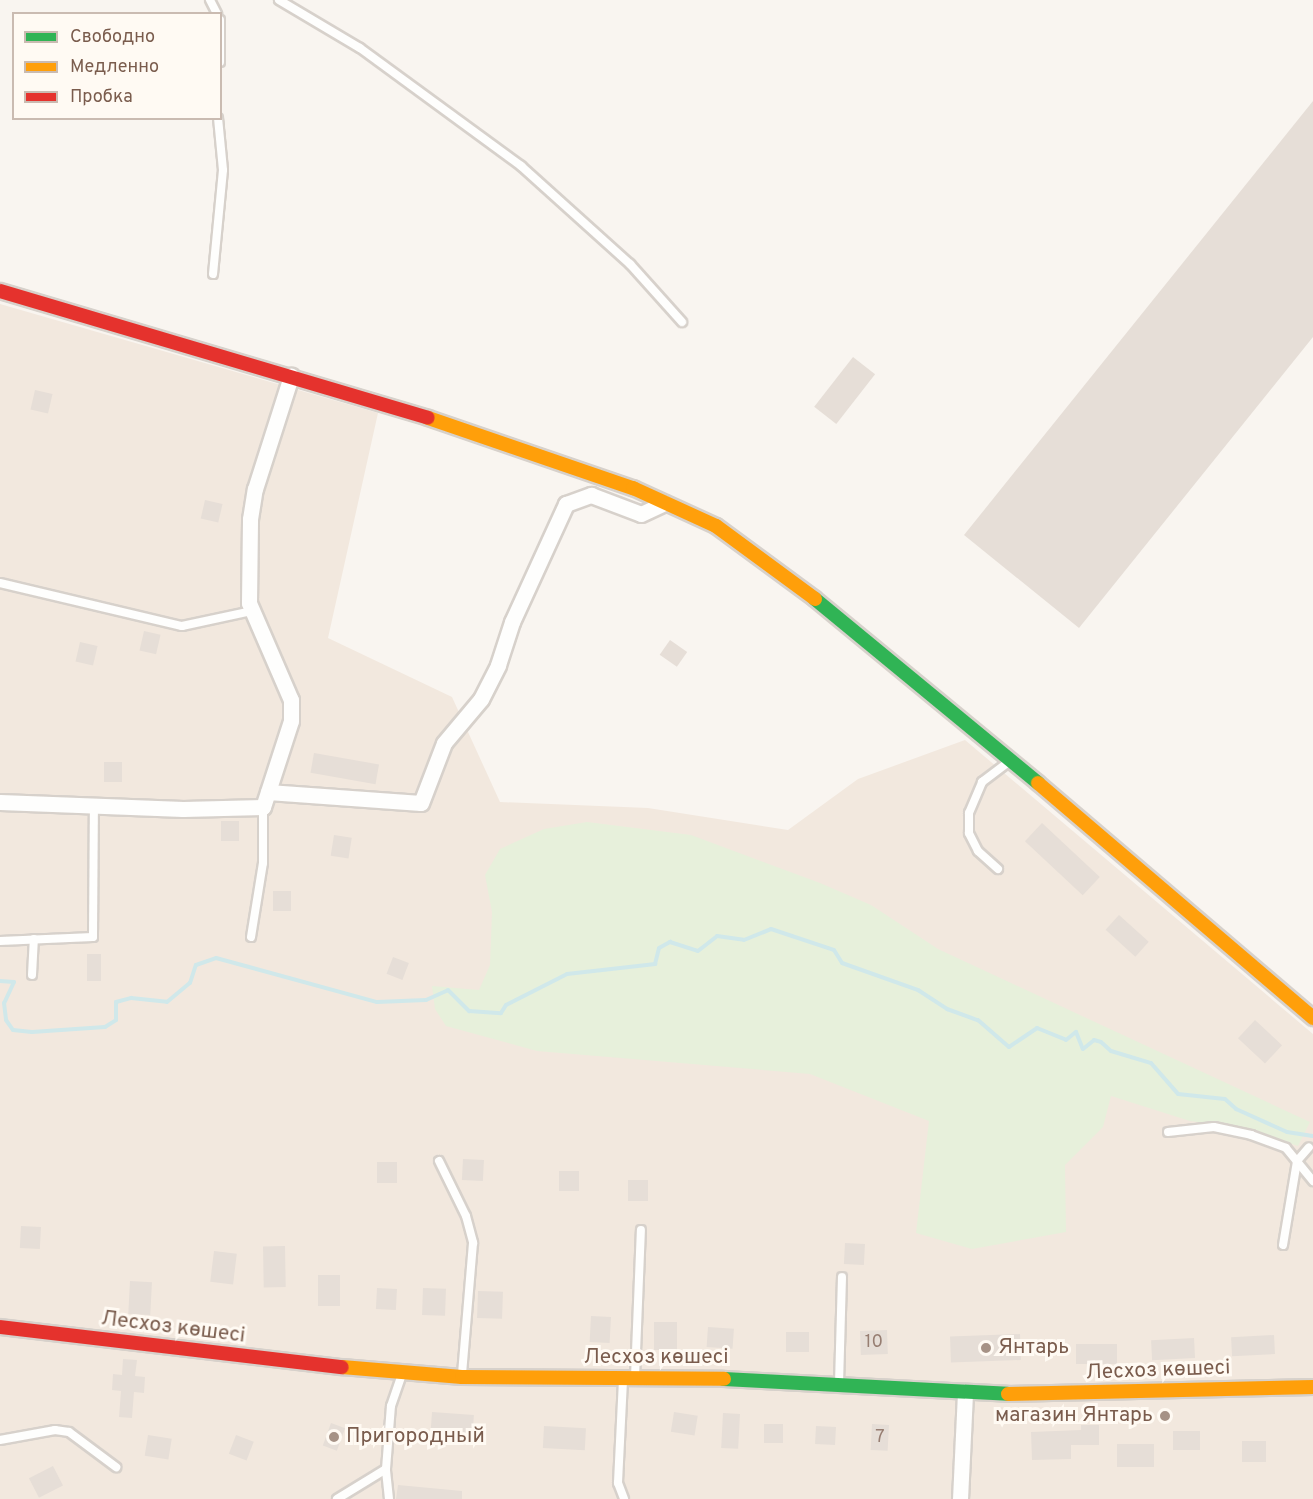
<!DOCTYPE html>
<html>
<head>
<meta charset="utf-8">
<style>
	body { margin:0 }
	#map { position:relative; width:1313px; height:1499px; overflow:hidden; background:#f9f5f0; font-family:Overpass,sans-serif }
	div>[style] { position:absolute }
	.residential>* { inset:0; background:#f2e8de }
	.green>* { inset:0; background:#e7f0db }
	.stream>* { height:4px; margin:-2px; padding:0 2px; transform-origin:2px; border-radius:2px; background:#d0e8ea }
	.building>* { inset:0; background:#e6ded7; transform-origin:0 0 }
	.roads { filter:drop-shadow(2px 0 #d7d1cb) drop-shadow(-2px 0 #d7d1cb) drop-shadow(0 2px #d7d1cb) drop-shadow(0 -2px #d7d1cb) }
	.lane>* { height:8px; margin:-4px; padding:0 4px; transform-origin:4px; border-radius:4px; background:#fefefd }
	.street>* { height:15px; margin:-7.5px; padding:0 7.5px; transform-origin:7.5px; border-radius:7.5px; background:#fefefd }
	.fast>* { height:14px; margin:-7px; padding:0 7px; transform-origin:7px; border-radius:7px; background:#30b455 }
	.slow>* { height:14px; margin:-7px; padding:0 7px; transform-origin:7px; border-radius:7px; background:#ff9f0a }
	.jam>* { height:14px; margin:-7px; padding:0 7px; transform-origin:7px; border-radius:7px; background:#e5322d }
	.dots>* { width:16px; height:16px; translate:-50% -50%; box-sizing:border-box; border:3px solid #fffaf3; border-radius:50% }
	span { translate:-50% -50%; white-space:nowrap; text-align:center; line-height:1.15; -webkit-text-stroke:6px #fffaf3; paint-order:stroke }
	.number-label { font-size:18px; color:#977e72 }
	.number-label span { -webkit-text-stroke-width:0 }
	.street-label { font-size:21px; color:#7a5c4d }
	.poi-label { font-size:21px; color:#7a5c4d }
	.left { translate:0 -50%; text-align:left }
	.right { translate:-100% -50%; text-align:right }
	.legend { position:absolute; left:12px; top:12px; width:210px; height:108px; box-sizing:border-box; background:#fffaf3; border:2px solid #cabbb1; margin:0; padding:8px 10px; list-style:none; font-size:18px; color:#7a5c4d }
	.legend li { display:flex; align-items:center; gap:12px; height:30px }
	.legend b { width:30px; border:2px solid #cabbb1 }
</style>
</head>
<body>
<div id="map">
	<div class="residential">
		<i style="clip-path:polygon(0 304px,378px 413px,328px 638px,452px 697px,500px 802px,648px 808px,788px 830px,858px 779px,965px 740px,1313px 1034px,1313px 1499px,0 1499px)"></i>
	</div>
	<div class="green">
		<i style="clip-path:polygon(587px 822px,691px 835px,820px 883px,871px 905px,938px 949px,1310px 1122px,1298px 1146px,1242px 1128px,1190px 1121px,1111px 1096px,1103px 1127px,1065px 1165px,1066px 1232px,972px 1249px,916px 1233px,929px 1121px,810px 1074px,537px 1051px,446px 1026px,435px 1009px,432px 986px,479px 990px,490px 965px,492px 912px,485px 875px,500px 849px,544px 829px)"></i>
	</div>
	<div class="stream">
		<i style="left:0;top:981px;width:14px;rotate:4deg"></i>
		<i style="left:14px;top:982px;width:23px;rotate:115deg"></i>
		<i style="left:4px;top:1003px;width:17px;rotate:83deg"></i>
		<i style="left:6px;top:1020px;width:12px;rotate:55deg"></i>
		<i style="left:13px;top:1030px;width:19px;rotate:6deg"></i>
		<i style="left:32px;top:1032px;width:73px;rotate:-3.9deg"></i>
		<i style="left:105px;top:1027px;width:13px;rotate:-32deg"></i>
		<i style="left:116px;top:1020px;width:18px;rotate:-90deg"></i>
		<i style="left:116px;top:1002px;width:16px;rotate:-15deg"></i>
		<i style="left:131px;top:998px;width:36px;rotate:6deg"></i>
		<i style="left:167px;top:1002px;width:30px;rotate:-40deg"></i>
		<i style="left:190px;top:983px;width:19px;rotate:-72deg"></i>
		<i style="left:196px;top:965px;width:21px;rotate:-19deg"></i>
		<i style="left:216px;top:958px;width:167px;rotate:15.3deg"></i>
		<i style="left:377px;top:1002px;width:49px;rotate:-2.3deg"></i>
		<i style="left:426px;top:1000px;width:24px;rotate:-24deg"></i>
		<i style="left:448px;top:990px;width:30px;rotate:45deg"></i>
		<i style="left:469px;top:1011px;width:32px;rotate:4deg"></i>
		<i style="left:501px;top:1013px;width:9px;rotate:-58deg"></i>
		<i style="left:506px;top:1005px;width:68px;rotate:-26.9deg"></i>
		<i style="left:567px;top:974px;width:89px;rotate:-6.5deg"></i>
		<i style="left:655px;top:964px;width:16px;rotate:-76deg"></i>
		<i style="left:659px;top:948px;width:13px;rotate:-29deg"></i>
		<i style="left:670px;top:942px;width:29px;rotate:18deg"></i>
		<i style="left:698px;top:951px;width:24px;rotate:-38deg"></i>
		<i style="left:717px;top:936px;width:27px;rotate:8deg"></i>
		<i style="left:744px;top:940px;width:29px;rotate:-22deg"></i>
		<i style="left:771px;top:929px;width:66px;rotate:18.4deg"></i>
		<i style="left:834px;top:950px;width:15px;rotate:58deg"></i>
		<i style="left:842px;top:963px;width:81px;rotate:19.6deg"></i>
		<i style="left:918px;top:990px;width:35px;rotate:33deg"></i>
		<i style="left:947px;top:1009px;width:33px;rotate:20deg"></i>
		<i style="left:978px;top:1020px;width:41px;rotate:41.1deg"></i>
		<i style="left:1009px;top:1047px;width:34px;rotate:-34deg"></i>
		<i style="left:1037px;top:1028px;width:31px;rotate:22deg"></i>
		<i style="left:1066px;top:1040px;width:13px;rotate:-39deg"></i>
		<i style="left:1076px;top:1032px;width:18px;rotate:68deg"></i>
		<i style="left:1083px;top:1049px;width:14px;rotate:-39deg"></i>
		<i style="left:1094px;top:1040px;width:7px;rotate:16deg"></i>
		<i style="left:1101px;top:1042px;width:13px;rotate:42deg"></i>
		<i style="left:1111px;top:1051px;width:42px;rotate:16.7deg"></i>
		<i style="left:1151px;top:1063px;width:41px;rotate:48.9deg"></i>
		<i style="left:1178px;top:1094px;width:47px;rotate:6.1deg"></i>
		<i style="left:1225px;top:1099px;width:15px;rotate:42deg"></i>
		<i style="left:1236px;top:1109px;width:56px;rotate:24.3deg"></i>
		<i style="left:1287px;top:1132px;width:26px;rotate:9deg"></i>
	</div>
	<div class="building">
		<i style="clip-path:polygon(1313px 101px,1313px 337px,1079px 628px,964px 535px)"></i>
		<i style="left:853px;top:357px;width:28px;height:63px;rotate:38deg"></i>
		<i style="left:35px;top:390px;width:18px;height:20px;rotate:13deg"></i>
		<i style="left:205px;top:500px;width:18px;height:19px;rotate:13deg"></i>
		<i style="left:144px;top:631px;width:17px;height:20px;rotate:13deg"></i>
		<i style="left:670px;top:640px;width:21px;height:18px;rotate:35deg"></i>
		<i style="left:80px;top:642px;width:18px;height:20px;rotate:13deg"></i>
		<i style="left:314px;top:753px;width:66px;height:20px;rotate:10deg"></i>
		<i style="left:104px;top:762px;width:18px;height:20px"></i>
		<i style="left:221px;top:821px;width:18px;height:20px"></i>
		<i style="left:1042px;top:823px;width:79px;height:25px;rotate:43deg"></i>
		<i style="left:334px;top:835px;width:18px;height:21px;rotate:9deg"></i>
		<i style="left:273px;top:891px;width:18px;height:20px"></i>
		<i style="left:1119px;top:915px;width:40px;height:20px;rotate:42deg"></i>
		<i style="left:87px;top:954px;width:14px;height:27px"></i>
		<i style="left:393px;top:957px;width:17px;height:18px;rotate:21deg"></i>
		<i style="left:1255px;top:1020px;width:37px;height:25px;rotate:43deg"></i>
		<i style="left:463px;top:1159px;width:21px;height:21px;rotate:3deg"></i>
		<i style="left:377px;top:1162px;width:20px;height:21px"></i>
		<i style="left:559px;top:1171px;width:20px;height:20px"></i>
		<i style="left:628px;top:1180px;width:20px;height:21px"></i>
		<i style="left:21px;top:1226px;width:20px;height:22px;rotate:3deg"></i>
		<i style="left:845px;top:1243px;width:20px;height:21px;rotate:3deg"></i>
		<i style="left:285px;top:1246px;width:41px;height:22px;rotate:89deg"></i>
		<i style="left:214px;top:1251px;width:23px;height:31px;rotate:7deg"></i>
		<i style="left:318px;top:1275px;width:22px;height:31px"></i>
		<i style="left:130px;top:1281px;width:22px;height:33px;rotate:3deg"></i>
		<i style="left:377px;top:1288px;width:20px;height:21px;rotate:3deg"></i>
		<i style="left:423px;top:1288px;width:23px;height:27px;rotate:2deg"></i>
		<i style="left:478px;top:1291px;width:25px;height:27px;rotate:2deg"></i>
		<i style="left:591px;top:1316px;width:20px;height:26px;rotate:3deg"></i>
		<i style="left:654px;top:1322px;width:23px;height:28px"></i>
		<i style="left:708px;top:1327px;width:26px;height:20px;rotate:4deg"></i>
		<i style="left:887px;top:1330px;width:24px;height:27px;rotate:88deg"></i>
		<i style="left:786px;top:1332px;width:23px;height:20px"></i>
		<i style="left:1020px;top:1334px;width:26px;height:70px;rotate:88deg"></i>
		<i style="left:1274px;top:1335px;width:19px;height:43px;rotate:87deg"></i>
		<i style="left:1194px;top:1338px;width:20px;height:43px;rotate:87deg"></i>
		<i style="left:1117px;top:1344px;width:20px;height:41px;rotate:90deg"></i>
		<i style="clip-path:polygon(123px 1359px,137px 1360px,135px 1376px,145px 1377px,144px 1393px,134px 1392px,132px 1418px,119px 1417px,121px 1391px,112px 1390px,113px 1374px,122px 1375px)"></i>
		<i style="left:432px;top:1412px;width:42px;height:21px;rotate:4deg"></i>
		<i style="left:674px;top:1412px;width:24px;height:20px;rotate:9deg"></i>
		<i style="left:723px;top:1413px;width:17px;height:35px;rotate:3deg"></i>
		<i style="left:331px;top:1423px;width:15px;height:24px;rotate:20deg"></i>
		<i style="left:783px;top:1424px;width:19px;height:19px;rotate:90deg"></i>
		<i style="left:872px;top:1424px;width:17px;height:26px;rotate:3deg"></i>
		<i style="clip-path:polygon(1081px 1425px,1099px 1425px,1099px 1445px,1071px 1445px,1071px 1459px,1032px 1460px,1031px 1432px,1081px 1430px)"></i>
		<i style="left:544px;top:1426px;width:42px;height:22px;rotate:3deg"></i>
		<i style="left:816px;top:1426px;width:20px;height:18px;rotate:3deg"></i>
		<i style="left:1173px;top:1431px;width:27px;height:19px"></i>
		<i style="left:148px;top:1435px;width:24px;height:21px;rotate:9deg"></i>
		<i style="left:236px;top:1435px;width:19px;height:20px;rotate:21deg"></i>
		<i style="left:1242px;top:1441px;width:24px;height:21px"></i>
		<i style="left:1154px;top:1444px;width:23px;height:37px;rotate:90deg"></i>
		<i style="left:53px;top:1466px;width:22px;height:27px;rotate:63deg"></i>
		<i style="clip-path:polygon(398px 1485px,462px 1491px,462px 1499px,396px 1499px)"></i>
	</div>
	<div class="roads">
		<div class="lane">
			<i style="left:210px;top:0;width:16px;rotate:63deg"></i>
			<i style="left:279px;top:0;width:94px;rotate:30.7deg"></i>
			<i style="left:360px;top:48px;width:200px;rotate:36.2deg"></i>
			<i style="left:521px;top:166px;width:147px;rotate:42deg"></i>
			<i style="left:630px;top:264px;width:78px;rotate:48.1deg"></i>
			<i style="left:220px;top:20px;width:42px;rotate:90deg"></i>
			<i style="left:213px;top:274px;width:104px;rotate:-84.5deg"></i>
			<i style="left:223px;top:170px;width:52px;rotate:-95.5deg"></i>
			<i style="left:0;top:583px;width:187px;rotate:13.3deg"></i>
			<i style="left:182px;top:626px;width:72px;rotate:-12.1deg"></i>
			<i style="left:998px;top:869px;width:27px;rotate:-138deg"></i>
			<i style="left:978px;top:851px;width:20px;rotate:-117deg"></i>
			<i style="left:969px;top:833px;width:20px;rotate:-90deg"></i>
			<i style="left:969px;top:813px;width:34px;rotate:-67deg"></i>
			<i style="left:982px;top:782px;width:34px;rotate:-37deg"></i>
			<i style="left:251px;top:937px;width:75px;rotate:-80.8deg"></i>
			<i style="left:263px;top:863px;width:56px;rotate:-90deg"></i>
			<i style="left:0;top:941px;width:93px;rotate:-2.5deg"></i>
			<i style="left:93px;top:937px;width:129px;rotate:-89.6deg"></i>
			<i style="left:32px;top:975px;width:36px;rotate:-87deg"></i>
			<i style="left:1168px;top:1132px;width:46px;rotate:-6.2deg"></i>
			<i style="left:1214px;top:1127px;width:38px;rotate:12deg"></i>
			<i style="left:1251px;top:1135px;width:37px;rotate:20deg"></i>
			<i style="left:1286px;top:1148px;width:43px;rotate:50.7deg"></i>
			<i style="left:439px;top:1161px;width:61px;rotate:63.9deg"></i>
			<i style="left:466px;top:1216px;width:28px;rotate:75deg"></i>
			<i style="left:473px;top:1243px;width:132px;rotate:94.8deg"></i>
			<i style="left:1283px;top:1245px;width:85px;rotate:-80.5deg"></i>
			<i style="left:1297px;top:1161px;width:18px;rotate:-49deg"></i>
			<i style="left:635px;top:1377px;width:147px;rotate:-87.7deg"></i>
			<i style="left:623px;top:1380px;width:103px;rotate:92.8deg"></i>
			<i style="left:618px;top:1483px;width:17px;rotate:69deg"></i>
			<i style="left:839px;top:1384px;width:107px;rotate:-88.4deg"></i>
			<i style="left:0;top:1440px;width:56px;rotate:-10.3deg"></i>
			<i style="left:55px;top:1430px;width:14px;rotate:8deg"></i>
			<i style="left:69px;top:1432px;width:59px;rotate:36.7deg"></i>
			<i style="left:337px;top:1499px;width:57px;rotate:-31.5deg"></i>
			<i style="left:389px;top:1499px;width:30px;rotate:-96deg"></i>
			<i style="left:386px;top:1469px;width:63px;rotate:-85.5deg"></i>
			<i style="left:391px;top:1406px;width:34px;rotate:-71deg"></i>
		</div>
		<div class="street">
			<i style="left:268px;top:792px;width:153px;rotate:4.1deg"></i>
			<i style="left:421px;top:803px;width:64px;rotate:-69deg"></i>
			<i style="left:444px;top:743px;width:57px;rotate:-49.9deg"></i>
			<i style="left:481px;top:699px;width:38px;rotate:-63deg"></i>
			<i style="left:498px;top:665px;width:45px;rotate:-72deg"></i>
			<i style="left:512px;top:622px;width:130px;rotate:-65.4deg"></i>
			<i style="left:566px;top:504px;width:27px;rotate:-20deg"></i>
			<i style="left:591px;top:495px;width:53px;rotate:20.8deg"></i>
			<i style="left:641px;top:514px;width:26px;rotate:-25deg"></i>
			<i style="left:0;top:802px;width:183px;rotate:2.2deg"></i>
			<i style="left:183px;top:809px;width:80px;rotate:-1.4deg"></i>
			<i style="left:263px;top:807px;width:90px;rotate:-72deg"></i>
			<i style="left:291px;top:721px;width:21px;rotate:-90deg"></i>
			<i style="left:291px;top:700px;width:106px;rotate:-113.4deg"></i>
			<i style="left:249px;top:603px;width:84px;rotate:-89.3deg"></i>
			<i style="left:250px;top:519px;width:30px;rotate:-81deg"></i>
			<i style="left:255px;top:489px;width:119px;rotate:-72.3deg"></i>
			<i style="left:960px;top:1499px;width:107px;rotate:-87.3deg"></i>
		</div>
		<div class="fast">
			<i style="left:815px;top:599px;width:289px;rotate:39.5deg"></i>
			<i style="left:724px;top:1379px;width:284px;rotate:3deg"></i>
		</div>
		<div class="slow">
			<i style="left:428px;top:418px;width:217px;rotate:18.9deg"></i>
			<i style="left:633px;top:488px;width:91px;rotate:24.6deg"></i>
			<i style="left:716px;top:526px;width:123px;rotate:36.4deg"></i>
			<i style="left:1038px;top:783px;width:362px;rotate:40.5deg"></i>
			<i style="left:342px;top:1367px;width:120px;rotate:4.8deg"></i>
			<i style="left:462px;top:1377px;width:262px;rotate:0.4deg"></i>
			<i style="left:1008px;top:1394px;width:305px;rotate:-1.3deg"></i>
		</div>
		<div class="jam">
			<i style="left:0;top:291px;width:446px;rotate:16.5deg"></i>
			<i style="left:0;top:1327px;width:344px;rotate:6.7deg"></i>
		</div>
	</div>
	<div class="dots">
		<i style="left:986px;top:1348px;background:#a69286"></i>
		<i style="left:1165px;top:1416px;background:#a69286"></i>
		<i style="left:334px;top:1437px;background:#a69286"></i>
	</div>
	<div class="number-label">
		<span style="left:874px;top:1343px">10</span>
		<span style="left:880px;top:1438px">7</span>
	</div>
	<div class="street-label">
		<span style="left:173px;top:1328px;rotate:7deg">Лесхоз көшесі</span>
		<span style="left:656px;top:1358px">Лесхоз көшесі</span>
		<span style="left:1158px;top:1371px;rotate:-2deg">Лесхоз көшесі</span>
	</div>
	<div class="poi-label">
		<span class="left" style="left:998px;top:1348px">Янтарь</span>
		<span class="right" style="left:1153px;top:1416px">магазин Янтарь</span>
		<span class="left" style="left:346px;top:1437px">Пригородный</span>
	</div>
	<ul class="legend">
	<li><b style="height:8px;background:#30b455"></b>Свободно</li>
	<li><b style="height:8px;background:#ff9f0a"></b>Медленно</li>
	<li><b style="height:8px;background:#e5322d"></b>Пробка</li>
	</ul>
</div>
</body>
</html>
